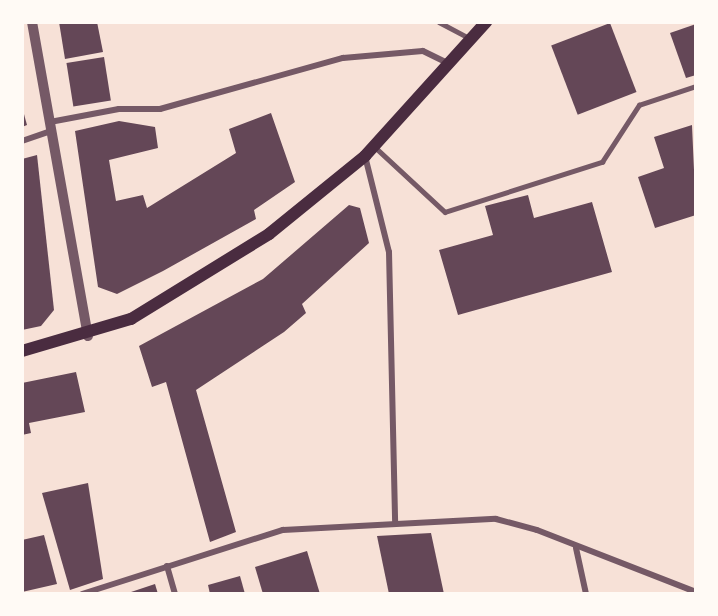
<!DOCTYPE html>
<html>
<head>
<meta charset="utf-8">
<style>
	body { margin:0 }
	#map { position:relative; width:718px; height:616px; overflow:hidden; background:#f7e1d7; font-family:"Work Sans",sans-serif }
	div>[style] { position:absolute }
	.building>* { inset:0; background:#644757; transform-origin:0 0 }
	.service>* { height:4.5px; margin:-2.25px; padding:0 2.25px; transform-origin:2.25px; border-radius:2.25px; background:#755966 }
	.minor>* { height:6px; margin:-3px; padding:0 3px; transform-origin:3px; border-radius:3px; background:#755966 }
	.tertiary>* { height:10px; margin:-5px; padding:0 5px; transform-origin:5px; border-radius:5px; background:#755966 }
	.secondary>* { height:12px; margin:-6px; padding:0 6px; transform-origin:6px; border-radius:6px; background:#4a2c40 }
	span { translate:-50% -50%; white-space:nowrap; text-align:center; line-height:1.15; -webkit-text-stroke:4.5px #fffaf5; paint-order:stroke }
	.frame { position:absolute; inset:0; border:24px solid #fffaf5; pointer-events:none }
</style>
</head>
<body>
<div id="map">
	<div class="building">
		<i style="clip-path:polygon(59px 22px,97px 22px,103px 52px,65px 59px)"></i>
		<i style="left:610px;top:23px;width:74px;height:63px;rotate:69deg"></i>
		<i style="clip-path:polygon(696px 24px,696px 75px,686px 78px,670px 33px)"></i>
		<i style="left:104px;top:57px;width:44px;height:38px;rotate:81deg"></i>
		<i style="clip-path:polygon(22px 107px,27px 125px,22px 127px)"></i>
		<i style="clip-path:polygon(271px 113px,295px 182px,254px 210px,256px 219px,163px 271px,117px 294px,98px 287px,75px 131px,119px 121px,155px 127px,158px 148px,109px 160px,116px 201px,143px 195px,147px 208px,236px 153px,229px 129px)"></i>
		<i style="clip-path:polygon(692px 125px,696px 215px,655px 228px,638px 177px,664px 168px,654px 137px)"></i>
		<i style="clip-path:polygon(37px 155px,54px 310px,41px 326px,22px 330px,22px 159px)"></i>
		<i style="clip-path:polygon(528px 195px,534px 218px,592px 202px,612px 272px,458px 315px,439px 250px,493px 235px,485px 206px)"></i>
		<i style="clip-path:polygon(349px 205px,360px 208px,369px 243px,302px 304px,306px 313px,284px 332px,196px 390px,236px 532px,210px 542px,166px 382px,152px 387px,139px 346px,263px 279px)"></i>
		<i style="clip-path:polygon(76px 372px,85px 412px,29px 423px,31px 433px,22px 435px,22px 383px)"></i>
		<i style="clip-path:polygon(88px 483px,103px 579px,70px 590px,42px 493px)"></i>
		<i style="clip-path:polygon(431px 533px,444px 594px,389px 594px,377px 536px)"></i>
		<i style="clip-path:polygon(44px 535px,57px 584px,22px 592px,22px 540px)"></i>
		<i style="clip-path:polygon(307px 551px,320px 594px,263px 594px,255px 567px)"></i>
		<i style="clip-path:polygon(240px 576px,245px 594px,210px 594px,208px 585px)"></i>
		<i style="clip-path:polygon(155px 584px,158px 594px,128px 594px,128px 593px)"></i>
	</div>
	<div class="service">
		<i style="left:439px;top:22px;width:34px;rotate:28deg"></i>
		<i style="left:376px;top:148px;width:94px;rotate:42.8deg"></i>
		<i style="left:445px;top:212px;width:165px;rotate:-17.7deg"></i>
		<i style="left:602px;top:162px;width:68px;rotate:-57deg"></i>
		<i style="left:639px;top:105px;width:60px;rotate:-18.4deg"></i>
	</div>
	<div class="minor">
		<i style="left:50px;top:122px;width:70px;rotate:-10.7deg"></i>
		<i style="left:119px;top:109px;width:41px"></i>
		<i style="left:160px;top:109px;width:190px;rotate:-15.6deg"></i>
		<i style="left:343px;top:58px;width:80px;rotate:-5deg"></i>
		<i style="left:423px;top:51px;width:25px;rotate:26deg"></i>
		<i style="left:22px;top:141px;width:31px;rotate:-19deg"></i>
		<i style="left:365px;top:156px;width:99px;rotate:76deg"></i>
		<i style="left:389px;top:252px;width:271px;rotate:88.7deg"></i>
		<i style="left:576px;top:548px;width:47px;rotate:77.7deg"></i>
		<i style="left:167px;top:566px;width:29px;rotate:74deg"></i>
		<i style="left:82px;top:594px;width:211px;rotate:-17.7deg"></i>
		<i style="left:283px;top:530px;width:213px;rotate:-3deg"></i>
		<i style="left:496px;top:519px;width:42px;rotate:15deg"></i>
		<i style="left:537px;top:530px;width:171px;rotate:21.3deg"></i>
	</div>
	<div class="tertiary">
		<i style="left:32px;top:22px;width:319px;rotate:79.9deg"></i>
	</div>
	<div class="secondary">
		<i style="left:22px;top:351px;width:114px;rotate:-16.4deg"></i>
		<i style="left:131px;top:319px;width:162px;rotate:-31.6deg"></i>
		<i style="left:269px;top:234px;width:124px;rotate:-39.1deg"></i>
		<i style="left:365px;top:156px;width:181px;rotate:-47.9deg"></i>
	</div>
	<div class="frame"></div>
</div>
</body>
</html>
